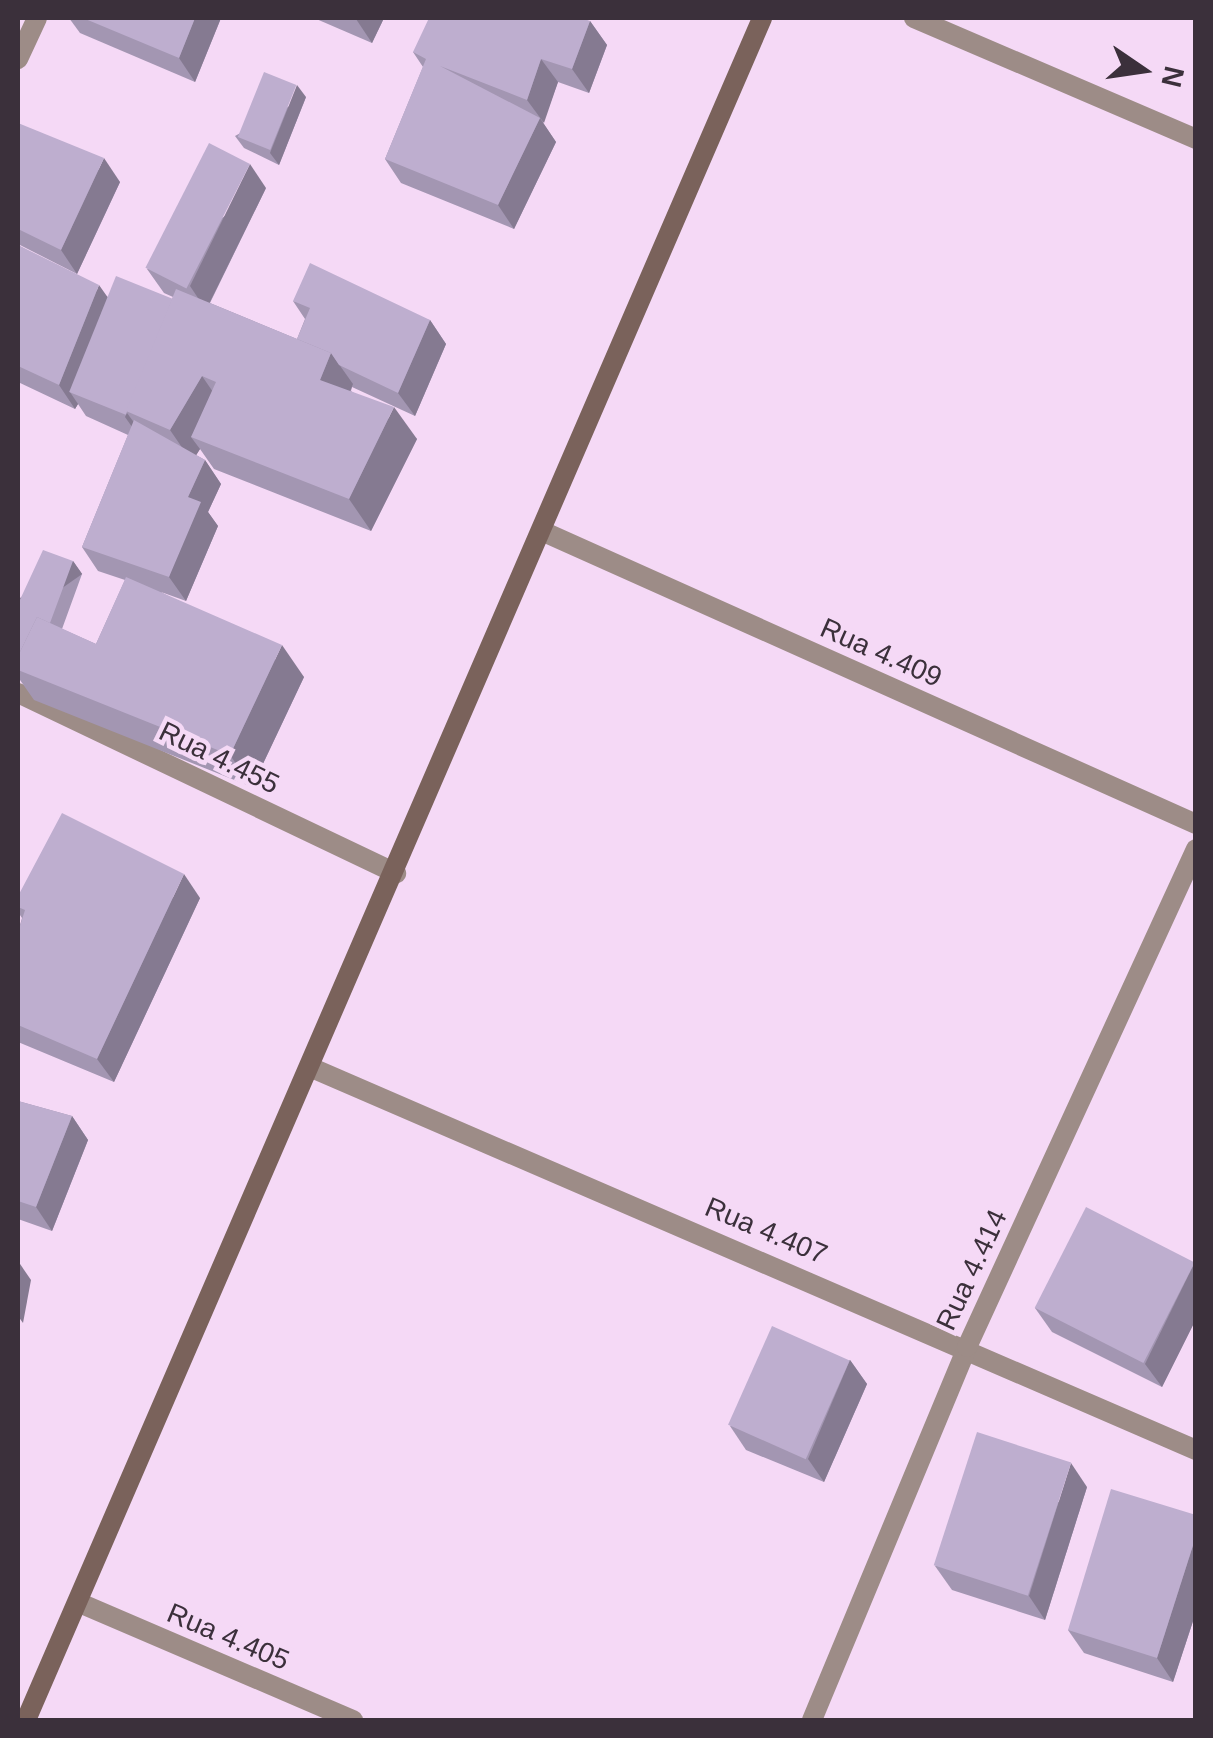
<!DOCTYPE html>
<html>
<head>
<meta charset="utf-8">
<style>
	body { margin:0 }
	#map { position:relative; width:1213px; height:1738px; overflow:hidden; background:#f5d9f6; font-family:Helvetica,sans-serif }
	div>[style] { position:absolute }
	.street>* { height:20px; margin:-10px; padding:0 10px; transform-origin:10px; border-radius:10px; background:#9d8c87 }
	.secondary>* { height:20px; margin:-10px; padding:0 10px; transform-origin:10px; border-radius:10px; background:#7a625b }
	.wall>* { inset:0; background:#a396b2 }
	.shaded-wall>* { inset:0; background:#857a91; transform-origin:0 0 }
	.building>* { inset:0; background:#beaecf; transform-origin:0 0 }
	span { translate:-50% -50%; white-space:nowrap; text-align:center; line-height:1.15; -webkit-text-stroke:9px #f5d9f6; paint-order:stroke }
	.street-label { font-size:28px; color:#3b303b }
	.frame { position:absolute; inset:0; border:20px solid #3b303b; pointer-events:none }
	.north { position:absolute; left:1093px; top:20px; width:100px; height:100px; -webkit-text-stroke:8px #f5d9f6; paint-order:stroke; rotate:103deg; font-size:28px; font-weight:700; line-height:40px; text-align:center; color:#3b303b }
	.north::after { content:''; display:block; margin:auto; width:35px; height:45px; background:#3b303b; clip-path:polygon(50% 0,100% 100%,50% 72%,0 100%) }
</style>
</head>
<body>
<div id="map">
	<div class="street">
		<i style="left:914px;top:18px;width:307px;rotate:23.2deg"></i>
		<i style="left:18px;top:59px;width:45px;rotate:-65.1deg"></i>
		<i style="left:544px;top:532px;width:714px;rotate:24.13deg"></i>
		<i style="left:18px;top:693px;width:419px;rotate:25.5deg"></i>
		<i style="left:312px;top:1068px;width:963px;rotate:23.37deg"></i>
		<i style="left:82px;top:1604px;width:295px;rotate:23.2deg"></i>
		<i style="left:812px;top:1720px;width:404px;rotate:-67.4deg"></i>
		<i style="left:967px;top:1347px;width:548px;rotate:-65.31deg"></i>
	</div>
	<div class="secondary">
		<i style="left:26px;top:1720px;width:1854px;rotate:-66.61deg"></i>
	</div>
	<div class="wall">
		<i style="clip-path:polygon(69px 18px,221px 18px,195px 82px,80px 33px)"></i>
		<i style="clip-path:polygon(314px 18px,384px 18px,372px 43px)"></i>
		<i style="clip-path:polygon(590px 21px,607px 45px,589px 93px,558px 82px,543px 123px,556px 142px,514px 229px,401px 183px,385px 159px,423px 67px,413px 52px)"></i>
		<i style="clip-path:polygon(306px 97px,279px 165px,244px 148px,235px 136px)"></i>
		<i style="clip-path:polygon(18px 123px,120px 182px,77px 274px,18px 244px)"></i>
		<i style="clip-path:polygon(266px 188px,210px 303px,297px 339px,305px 319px,293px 301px,430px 320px,446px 344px,415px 416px,352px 387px,351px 391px,417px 439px,371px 531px,214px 469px,200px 449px,196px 455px,205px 460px,221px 484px,208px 512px,218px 526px,186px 601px,161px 592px,304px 677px,252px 787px,34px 700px,20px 680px,18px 679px,18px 604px,73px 561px,82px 574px,62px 629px,96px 644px,125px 580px,98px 571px,82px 547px,128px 435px,86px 416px,78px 404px,75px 409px,18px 382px,18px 245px,108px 297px,172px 299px,173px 297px,164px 293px,147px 269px)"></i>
		<i style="clip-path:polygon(18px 896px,200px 898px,114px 1082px,18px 1042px,18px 932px,22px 918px,18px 912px)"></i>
		<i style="clip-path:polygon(18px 1101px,72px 1116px,88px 1140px,52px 1231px,18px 1219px)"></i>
		<i style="clip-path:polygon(1196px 1262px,1196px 1319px,1162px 1387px,1052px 1332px,1035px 1308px)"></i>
		<i style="clip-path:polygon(850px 1360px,867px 1384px,824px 1482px,746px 1450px,730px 1426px)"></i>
		<i style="clip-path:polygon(1087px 1487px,1045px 1620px,952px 1590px,935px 1566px)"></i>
		<i style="clip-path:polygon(1196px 1515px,1196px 1612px,1173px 1682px,1084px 1653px,1068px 1630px)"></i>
	</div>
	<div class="shaded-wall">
		<i style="clip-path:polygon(195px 18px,221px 18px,195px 82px,179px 58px)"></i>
		<i style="clip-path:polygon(356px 18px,384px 18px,372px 43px,356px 19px)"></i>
		<i style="clip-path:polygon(590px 21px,607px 45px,589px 93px,572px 69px)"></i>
		<i style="clip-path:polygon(541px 59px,558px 82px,544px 123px,527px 100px)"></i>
		<i style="clip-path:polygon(297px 85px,306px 97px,279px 165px,270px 153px)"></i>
		<i style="clip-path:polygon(540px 118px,556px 142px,514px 229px,498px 205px)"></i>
		<i style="clip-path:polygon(104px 158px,120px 182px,77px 274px,61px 250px)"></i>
		<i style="clip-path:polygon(250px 164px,266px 188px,206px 310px,190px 286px)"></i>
		<i style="clip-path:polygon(99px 285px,116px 309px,70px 392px,78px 404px,75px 409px,59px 385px)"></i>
		<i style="clip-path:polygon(430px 320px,446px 344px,415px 416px,398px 393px)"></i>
		<i style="clip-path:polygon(331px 353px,353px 384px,342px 412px,320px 380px)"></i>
		<i style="clip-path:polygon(202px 376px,224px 408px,191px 437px,200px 449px,192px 462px,170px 430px)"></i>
		<i style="clip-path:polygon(394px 407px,417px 439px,371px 531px,349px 499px)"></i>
		<i style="clip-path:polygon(127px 413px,144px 436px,142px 441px,125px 417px)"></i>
		<i style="clip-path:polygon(205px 460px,221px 484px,208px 512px,218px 526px,186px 601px,169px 577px,188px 497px)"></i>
		<i style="left:73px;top:561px;width:16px;height:121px;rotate:55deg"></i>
		<i style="clip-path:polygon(282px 645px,304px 677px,252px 787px,230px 755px)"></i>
		<i style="clip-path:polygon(184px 874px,200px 898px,114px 1082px,97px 1059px)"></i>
		<i style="clip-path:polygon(72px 1116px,88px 1140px,52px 1231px,36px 1207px)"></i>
		<i style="clip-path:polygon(18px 1261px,31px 1280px,23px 1323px,18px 1316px)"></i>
		<i style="clip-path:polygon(1195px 1262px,1196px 1319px,1162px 1387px,1145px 1364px)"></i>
		<i style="clip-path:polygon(850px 1360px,867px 1384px,824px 1482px,808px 1459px)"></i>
		<i style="clip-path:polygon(1071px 1463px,1087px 1487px,1045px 1620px,1029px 1596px)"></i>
		<i style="clip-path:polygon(1196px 1536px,1196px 1612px,1173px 1682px,1157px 1658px)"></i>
	</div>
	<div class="building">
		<i style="clip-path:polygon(83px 18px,195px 18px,179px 58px)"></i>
		<i style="clip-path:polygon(429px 18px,582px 18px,590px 21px,572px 69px,541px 59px,527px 100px,440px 66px,540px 118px,498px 205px,385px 159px,426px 59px,413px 52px)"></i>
		<i style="left:264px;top:72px;width:35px;height:70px;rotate:22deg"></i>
		<i style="clip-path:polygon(18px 123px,104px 158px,61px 250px,18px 229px)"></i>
		<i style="left:209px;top:143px;width:46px;height:140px;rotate:27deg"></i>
		<i style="clip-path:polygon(18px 245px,99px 285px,59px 385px,18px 366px)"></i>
		<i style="clip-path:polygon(310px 263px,430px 320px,398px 393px,339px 365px,331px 353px,297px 339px,310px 308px,293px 301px)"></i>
		<i style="left:116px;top:276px;width:61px;height:125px;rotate:22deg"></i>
		<i style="clip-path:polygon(176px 289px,331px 353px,320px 380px,394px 407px,349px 499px,191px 437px,216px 382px,202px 376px,170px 430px,126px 411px)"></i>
		<i style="clip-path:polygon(134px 420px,205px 460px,188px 497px,201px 502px,169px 577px,82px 547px)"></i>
		<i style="clip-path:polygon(43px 550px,73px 561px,50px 623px,37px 617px,18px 656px,18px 604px)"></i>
		<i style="clip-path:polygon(126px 577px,282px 645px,230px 755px,18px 670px,18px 656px,37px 617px,96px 644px)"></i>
		<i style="clip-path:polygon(62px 813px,184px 874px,97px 1059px,18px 1025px,18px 932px,25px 910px,18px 907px,18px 896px)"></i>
		<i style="clip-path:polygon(18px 1101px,72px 1116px,36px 1207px,18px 1201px)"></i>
		<i style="left:1086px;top:1207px;width:122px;height:113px;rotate:27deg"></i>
		<i style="left:772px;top:1326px;width:85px;height:108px;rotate:24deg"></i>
		<i style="left:977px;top:1432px;width:99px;height:140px;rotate:18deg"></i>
		<i style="clip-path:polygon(1111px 1489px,1196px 1515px,1196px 1536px,1157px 1658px,1068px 1630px)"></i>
	</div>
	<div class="street-label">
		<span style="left:881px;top:653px;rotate:24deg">Rua 4.409</span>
		<span style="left:219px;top:758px;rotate:26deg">Rua 4.455</span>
		<span style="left:766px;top:1231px;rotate:23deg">Rua 4.407</span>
		<span style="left:972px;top:1270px;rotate:-65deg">Rua 4.414</span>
		<span style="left:228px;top:1637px;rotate:23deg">Rua 4.405</span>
	</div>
	<div class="frame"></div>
	<div class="north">N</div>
</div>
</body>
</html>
